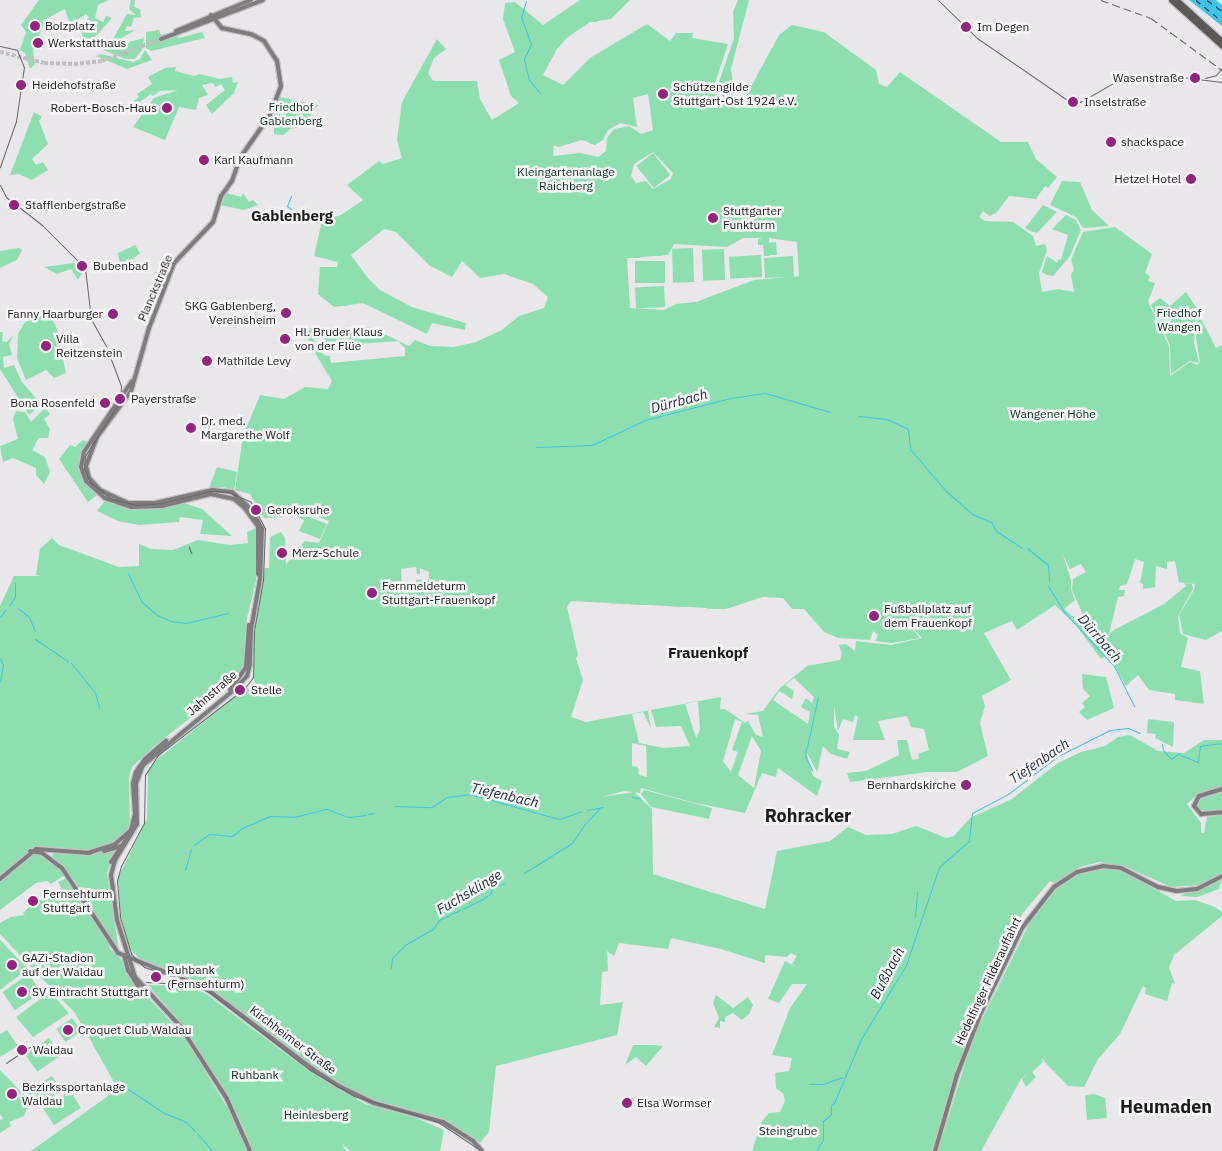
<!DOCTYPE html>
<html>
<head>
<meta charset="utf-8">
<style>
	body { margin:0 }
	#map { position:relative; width:1222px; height:1151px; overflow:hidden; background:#e9e7ea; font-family:"IBM Plex Sans",sans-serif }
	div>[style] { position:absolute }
	.green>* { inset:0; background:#8ddfb0; transform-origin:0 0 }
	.water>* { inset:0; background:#41c3e7 }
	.stream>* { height:1px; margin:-0.5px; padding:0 0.5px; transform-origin:0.5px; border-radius:0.5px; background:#41c3e7 }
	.ferry>* { height:1px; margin-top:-0.5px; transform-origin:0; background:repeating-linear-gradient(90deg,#192e35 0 6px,transparent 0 11px) }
	.secondary-tunnel>* { height:4px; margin-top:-2px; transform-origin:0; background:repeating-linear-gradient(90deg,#c0bec1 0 4px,transparent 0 6px) }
	.roads { filter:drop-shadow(1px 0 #c4c2c5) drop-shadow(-1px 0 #c4c2c5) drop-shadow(0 1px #c4c2c5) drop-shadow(0 -1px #c4c2c5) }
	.secondary>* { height:4px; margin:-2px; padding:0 2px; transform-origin:2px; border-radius:2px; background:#7e7c7c }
	.trunk>* { height:5px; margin:-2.5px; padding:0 2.5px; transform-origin:2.5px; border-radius:2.5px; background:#5c5858 }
	.tram>* { height:1px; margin:-0.5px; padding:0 0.5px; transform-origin:0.5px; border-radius:0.5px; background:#696769 }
	.rail>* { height:1px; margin-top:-0.5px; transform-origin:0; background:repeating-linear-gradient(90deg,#696769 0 8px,transparent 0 12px) }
	.dots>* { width:14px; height:14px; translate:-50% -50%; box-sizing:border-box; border:2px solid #f7f4f7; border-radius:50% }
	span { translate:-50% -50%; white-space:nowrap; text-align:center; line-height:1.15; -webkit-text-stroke:5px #f7f4f7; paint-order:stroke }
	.poi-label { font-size:12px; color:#1d1c1d }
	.left { translate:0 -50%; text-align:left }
	.right { translate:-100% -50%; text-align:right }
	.park-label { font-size:12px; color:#08331e }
	.street-label { font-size:12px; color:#1d1c1d }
	.water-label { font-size:14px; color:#192e35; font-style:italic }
	.quarter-label { font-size:15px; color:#1d1c1d; font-weight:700 }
	.district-label { font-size:18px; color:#1d1c1d; font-weight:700 }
</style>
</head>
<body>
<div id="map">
	<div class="green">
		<i style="clip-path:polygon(39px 0,109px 0,98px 5px,95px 18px,103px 22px,106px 16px,112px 18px,87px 46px,80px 30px,89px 17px,86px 14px,70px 25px,65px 9px,46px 19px,33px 50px,35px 64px,30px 69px,25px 53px,20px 50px,26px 32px,21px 25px)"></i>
		<i style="clip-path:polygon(131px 0,135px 0,134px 7px,140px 9px,141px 17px,134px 18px,131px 27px,127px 26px,125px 31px,135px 30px,109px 46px,127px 14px,136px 15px,129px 9px)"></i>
		<i style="clip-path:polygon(evenodd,580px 0,630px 0,611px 19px,590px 22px,568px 37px,557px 49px,543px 75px,563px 85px,590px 58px,647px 24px,670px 41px,676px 33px,693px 33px,692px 38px,728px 44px,712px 92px,739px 109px,779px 35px,792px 25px,824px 32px,832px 38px,876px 70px,879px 84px,887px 87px,900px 72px,1001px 142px,1028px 142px,1036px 159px,1057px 177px,1048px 188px,1045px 186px,1036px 199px,1009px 196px,997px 212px,990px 216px,983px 211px,979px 217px,985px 221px,1013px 222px,1033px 236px,1036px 246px,1045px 244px,1047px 250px,1039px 273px,1042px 292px,1058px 289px,1074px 292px,1071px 275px,1074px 269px,1071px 260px,1083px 232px,1115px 227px,1152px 254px,1145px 273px,1150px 276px,1148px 281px,1155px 283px,1148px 302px,1169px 346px,1170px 376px,1190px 362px,1197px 365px,1200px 362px,1196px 338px,1198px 313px,1216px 348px,1222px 345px,1222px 631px,1206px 640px,1183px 634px,1179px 615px,1194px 590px,1195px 584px,1179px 582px,1175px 561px,1167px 562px,1167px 569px,1156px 566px,1155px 587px,1143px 589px,1143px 584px,1140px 583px,1144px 562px,1135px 559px,1127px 584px,1120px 586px,1119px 590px,1125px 590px,1124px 596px,1118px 597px,1109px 634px,1097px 645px,1114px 630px,1164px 604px,1186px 586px,1184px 583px,1192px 584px,1193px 589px,1178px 616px,1180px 633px,1188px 638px,1181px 667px,1200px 671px,1204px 704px,1175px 700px,1175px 694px,1149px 690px,1138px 675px,1126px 686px,1112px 662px,1106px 656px,1101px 659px,1076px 625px,1055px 605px,1017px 630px,1012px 621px,984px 633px,1011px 680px,982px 696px,985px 706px,980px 723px,988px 756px,957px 772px,928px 772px,850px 782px,847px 773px,866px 771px,899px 755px,897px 740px,907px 740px,912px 760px,919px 759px,918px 754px,929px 750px,924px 729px,911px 727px,907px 716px,878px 721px,885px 740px,853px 740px,858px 717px,855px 715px,853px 722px,843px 719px,838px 731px,834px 706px,834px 726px,839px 735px,837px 749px,850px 752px,847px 759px,831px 754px,823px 746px,817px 772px,806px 751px,813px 776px,822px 781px,817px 796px,778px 768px,776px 777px,762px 773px,745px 813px,691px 802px,641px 788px,640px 793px,624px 791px,601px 797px,634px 792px,652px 809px,653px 874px,765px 909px,777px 851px,830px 841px,848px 827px,866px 835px,892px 834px,916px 826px,946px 838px,954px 836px,970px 818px,1012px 799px,1058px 763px,1081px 752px,1105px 746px,1118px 737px,1130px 735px,1158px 751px,1184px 753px,1204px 740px,1222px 740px,1222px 786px,1199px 793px,1187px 804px,1201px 823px,1201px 833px,1204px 833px,1207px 817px,1222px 815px,1222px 873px,1198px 885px,1171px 887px,1124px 866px,1099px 862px,1080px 867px,1054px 883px,1050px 881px,1023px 913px,986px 980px,933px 1151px,752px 1151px,762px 1121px,769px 1113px,780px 1112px,785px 1101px,783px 1093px,776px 1088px,775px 1073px,789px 1071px,792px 1058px,772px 1055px,790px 1008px,807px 984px,792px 984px,779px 1003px,768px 999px,785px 961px,803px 970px,792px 964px,797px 956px,791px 953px,787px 957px,765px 955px,765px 963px,721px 949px,671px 938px,668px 949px,619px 943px,614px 956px,607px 951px,608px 971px,602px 972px,600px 1005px,623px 1002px,617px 1035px,496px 1066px,489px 1132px,480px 1143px,446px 1120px,367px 1098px,314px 1068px,208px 986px,139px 958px,129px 948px,121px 915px,118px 878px,147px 819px,148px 772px,154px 762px,247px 687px,252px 696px,258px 691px,254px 680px,254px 639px,265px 568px,269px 568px,270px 537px,281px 532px,285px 538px,286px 564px,305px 541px,319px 543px,329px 521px,287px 505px,283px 517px,264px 518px,250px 494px,235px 490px,243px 436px,260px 395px,284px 399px,305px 387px,328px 389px,332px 381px,312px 348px,314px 345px,306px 338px,310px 328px,342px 331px,370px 327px,409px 346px,415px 340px,430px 346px,453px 347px,476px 342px,502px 330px,519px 316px,544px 308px,548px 297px,533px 284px,504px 274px,480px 278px,462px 261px,452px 277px,430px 266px,396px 232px,384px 229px,351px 255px,367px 277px,380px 290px,412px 307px,466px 323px,465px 330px,432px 323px,427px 334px,363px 303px,334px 307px,318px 294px,320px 267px,337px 267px,338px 262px,314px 256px,322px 221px,341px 215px,363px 200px,347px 185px,379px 161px,383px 164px,402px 158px,397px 140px,402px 102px,437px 39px,446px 49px,434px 58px,428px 73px,433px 81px,477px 81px,480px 99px,492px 120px,519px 103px,511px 96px,499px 60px,515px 52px,503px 19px,505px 3px,515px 2px,543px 25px,580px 0,648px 94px,653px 130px,641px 134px,629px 126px,614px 129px,607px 138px,606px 151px,598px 157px,580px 153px,553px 156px,554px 145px,558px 147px,582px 140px,595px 145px,603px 140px,608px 130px,620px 123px,637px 127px,633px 98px,648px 94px,580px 0,653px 152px,673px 173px,671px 179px,653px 189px,646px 181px,636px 183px,631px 176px,634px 164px,653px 152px,580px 0,743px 238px,763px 238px,758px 239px,758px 245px,763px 245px,764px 256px,770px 256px,770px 252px,770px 255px,777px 255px,776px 242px,769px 243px,769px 238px,797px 242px,799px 276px,794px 277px,793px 256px,764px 258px,765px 278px,789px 277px,754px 280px,696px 302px,676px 304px,664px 310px,630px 308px,627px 258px,668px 255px,674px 244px,727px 247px,743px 238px,580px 0,322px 338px,329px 346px,398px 341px,405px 348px,405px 356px,331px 363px,330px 356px,324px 355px,315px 345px,314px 339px,322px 338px,580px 0,1063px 555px,1070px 569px,1081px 564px,1086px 572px,1073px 579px,1072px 590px,1084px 617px,1082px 625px,1064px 609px,1075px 600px,1071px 590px,1071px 580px,1063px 555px,580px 0,416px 567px,417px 574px,420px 574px,420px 568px,429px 572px,429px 579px,416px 580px,417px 586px,402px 587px,401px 569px,416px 567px,580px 0,763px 597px,783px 598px,792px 609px,804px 609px,824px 632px,838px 638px,870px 640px,873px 631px,878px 635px,875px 641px,892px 643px,920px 638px,905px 620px,922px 638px,891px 645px,856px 641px,855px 651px,846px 644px,839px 645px,842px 654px,840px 660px,807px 666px,779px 689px,763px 711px,745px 714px,758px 715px,763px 737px,756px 735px,748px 721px,745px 723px,725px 709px,720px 709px,721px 697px,586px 722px,571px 717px,583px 680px,576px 658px,578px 655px,567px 607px,571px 601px,726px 609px,763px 597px,580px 0,794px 678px,814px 697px,812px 703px,806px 698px,801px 707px,810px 712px,808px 724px,773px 700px,779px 691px,792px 699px,794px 691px,785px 685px,794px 678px,580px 0,698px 701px,700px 730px,696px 738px,685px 703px,698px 701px,580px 0,651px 710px,656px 727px,681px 726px,690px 746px,664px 748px,639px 743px,632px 714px,643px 712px,651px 728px,648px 711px,651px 710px,580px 0,735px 719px,742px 722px,732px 750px,738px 752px,731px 772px,723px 761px,735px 719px,580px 0,752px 736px,761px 751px,754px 788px,738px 775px,752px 736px,580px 0,632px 743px,646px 746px,647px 777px,639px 775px,638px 767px,632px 766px,632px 743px)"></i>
		<i style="clip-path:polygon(738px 0,749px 0,731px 69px,734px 90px,731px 100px,722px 96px,718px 85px,734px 38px,733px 12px)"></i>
		<i style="clip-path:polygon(159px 30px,161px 35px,172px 32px,179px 38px,202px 32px,205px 38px,151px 51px,146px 48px,146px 32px)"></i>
		<i style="clip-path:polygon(144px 38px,142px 50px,135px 59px,125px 59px,101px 49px)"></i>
		<i style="clip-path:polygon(145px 50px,152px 60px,127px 69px,96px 56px,101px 54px,133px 62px,140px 59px)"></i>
		<i style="clip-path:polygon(176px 67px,175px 71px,194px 76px,200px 74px,219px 79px,232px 77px,233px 83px,238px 82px,234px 93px,212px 114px,206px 105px,225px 90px,221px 84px,216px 87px,213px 83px,202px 85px,208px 95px,199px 98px,196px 110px,179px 107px,165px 140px,133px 127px,154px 98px,178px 90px,160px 91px,153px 96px,151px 94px,134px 106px,131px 103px,139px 97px,137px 94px,152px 84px,148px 77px,165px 68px)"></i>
		<i style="clip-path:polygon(280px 97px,318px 105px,308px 119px,312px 123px,309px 125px,290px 129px,283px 135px,274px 134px,274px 116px)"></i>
		<i style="clip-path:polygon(34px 112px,42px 117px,39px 121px,48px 144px,32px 159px,36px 165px,43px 162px,48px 170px,32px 180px,19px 174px,10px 175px)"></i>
		<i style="left:653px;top:153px;width:28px;height:21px;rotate:52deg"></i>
		<i style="clip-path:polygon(1062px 181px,1080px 182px,1092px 210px,1109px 226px,1083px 228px,1076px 217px,1050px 205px)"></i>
		<i style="clip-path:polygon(226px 193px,241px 197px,243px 193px,249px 202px,253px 200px,258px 205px,244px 210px,220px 205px)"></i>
		<i style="clip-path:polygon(1043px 205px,1057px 212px,1037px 233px,1030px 231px,1025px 228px)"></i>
		<i style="clip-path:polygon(1066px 215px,1076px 220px,1081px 230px,1070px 256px,1053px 276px,1047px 275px,1042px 272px,1047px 256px,1057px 263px,1059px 259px,1061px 260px,1068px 235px,1052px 229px)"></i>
		<i style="clip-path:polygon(135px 245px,140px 253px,121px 269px,118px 253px)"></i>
		<i style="clip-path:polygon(19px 248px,22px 250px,17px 260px,0 268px,0 251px)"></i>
		<i style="left:693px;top:248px;width:34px;height:21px;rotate:88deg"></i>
		<i style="left:724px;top:249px;width:31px;height:22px;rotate:88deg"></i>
		<i style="left:761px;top:255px;width:22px;height:32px;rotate:87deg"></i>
		<i style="left:635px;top:261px;width:30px;height:22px"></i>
		<i style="clip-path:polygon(74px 263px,83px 271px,78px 280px,71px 269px,57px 274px,44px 267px)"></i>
		<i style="left:664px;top:286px;width:21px;height:29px;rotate:87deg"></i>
		<i style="clip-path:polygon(1186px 292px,1196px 307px,1194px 343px,1199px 363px,1190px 361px,1171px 374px,1170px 345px,1151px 305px,1160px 298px,1170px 306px)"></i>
		<i style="clip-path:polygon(47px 309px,57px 329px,66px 373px,54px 378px,46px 370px,26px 380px,17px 358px,18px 334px,25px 322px)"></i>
		<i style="clip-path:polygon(0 332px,3px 332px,2px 341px,7px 342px,13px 335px,9px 344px,12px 355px,3px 357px,4px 368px,14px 365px,22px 382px,41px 404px,29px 415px,0 369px)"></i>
		<i style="clip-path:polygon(45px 408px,50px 414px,44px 419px,50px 429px,48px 438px,39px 438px,32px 450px,45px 457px,50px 472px,44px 484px,36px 475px,36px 468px,13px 458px,3px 462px,0 446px,18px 439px,13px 419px,16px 411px,25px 412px,31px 422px)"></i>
		<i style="clip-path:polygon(83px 440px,87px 442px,82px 453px,81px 474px,97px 495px,88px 502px,59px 459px,70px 445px,75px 447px)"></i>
		<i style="clip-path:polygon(217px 467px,237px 472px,234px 490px,223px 487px,209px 488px)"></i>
		<i style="clip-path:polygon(105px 501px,136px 510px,184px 503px,202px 509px,232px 536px,200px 534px,203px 520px,180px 517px,179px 522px,139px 525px,118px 521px,97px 511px)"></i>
		<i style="clip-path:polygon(289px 509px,327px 524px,320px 539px,299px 531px,304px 520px,288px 512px)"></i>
		<i style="clip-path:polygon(256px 528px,256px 581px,247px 618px,244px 663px,235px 683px,153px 747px,132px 767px,129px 777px,130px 826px,125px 835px,115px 844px,92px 850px,37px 846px,32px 852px,55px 864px,65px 875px,51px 884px,47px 881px,36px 883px,0 910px,0 606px,14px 576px,41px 576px,36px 575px,40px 549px,52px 538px,59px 545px,119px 567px,139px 566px,139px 544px,151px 549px,173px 550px,198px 540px,230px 545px,248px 543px,247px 532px)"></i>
		<i style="clip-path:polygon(1082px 674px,1106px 677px,1114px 708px,1087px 720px,1079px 712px,1085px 707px,1082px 703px,1090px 696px,1083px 689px)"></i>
		<i style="clip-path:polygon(1148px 719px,1174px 722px,1173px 747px,1155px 738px,1156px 734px,1147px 733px)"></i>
		<i style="clip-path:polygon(644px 790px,712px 808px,709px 819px,651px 807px,641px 794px)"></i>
		<i style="clip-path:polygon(1222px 790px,1222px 810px,1199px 811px,1196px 805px,1201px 796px)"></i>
		<i style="clip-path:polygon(114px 850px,107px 873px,119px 951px,68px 873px,52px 856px,54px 851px,82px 855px)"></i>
		<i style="clip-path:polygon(1105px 868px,1125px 872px,1176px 901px,1195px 900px,1215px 907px,1222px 912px,1222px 916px,1174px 955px,1169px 967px,1175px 984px,1172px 983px,1167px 1001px,1145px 994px,1146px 988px,1143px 986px,1120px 1034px,1098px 1059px,1084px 1087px,1068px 1086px,1041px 1058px,1043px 1062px,1032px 1072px,1036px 1077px,1026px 1087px,1022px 1079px,1030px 1072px,1021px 1079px,981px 1151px,938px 1151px,973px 1038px,1031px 920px,1049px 895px,1073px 876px)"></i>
		<i style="clip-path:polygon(67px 878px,106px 936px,110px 949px,122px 960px,131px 979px,184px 1036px,234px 1119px,247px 1151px,31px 1151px,118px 1089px,75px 1013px,0 934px,0 923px,11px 917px,25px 915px,23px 913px,29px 907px,46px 897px,50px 898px,62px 889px,58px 882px)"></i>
		<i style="clip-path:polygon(1222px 878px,1219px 889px,1197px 897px,1180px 896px)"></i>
		<i style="clip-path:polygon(0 940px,28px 969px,0 990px)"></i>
		<i style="left:29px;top:974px;width:22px;height:32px;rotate:56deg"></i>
		<i style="clip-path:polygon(148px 985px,186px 986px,205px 993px,309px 1071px,365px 1104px,416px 1118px,444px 1130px,440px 1151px,350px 1151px,342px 1144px,346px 1151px,253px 1151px,244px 1128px,184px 1027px)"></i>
		<i style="clip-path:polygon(50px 992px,69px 1013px,33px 1037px,16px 1017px)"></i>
		<i style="clip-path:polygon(716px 995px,733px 1008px,748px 997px,753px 1005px,749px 1014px,742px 1020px,733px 1013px,725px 1017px,725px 1022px,720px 1021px,720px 1028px,714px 1027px,719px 1018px,713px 1003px)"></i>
		<i style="left:72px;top:1018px;width:16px;height:19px;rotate:55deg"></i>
		<i style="clip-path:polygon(7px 1030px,18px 1046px,0 1057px,0 1034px)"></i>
		<i style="left:49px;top:1038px;width:21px;height:29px;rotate:55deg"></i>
		<i style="clip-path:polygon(633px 1045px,653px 1045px,663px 1046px,646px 1066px,636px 1057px,625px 1065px)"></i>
		<i style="clip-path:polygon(0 1070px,30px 1101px,24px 1116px,9px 1122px,11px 1126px,0 1133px,0 1120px,3px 1119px,0 1114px)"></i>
		<i style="left:52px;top:1076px;width:17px;height:30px;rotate:57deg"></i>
		<i style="left:70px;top:1091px;width:20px;height:32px;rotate:57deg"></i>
		<i style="clip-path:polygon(1094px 1094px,1105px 1098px,1107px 1118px,1087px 1120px,1085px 1095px)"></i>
	</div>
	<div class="water">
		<i style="clip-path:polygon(1189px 0,1216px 0,1222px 5px,1222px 26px)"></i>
	</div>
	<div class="stream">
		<i style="left:526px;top:1px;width:17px;rotate:107deg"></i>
		<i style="left:521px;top:17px;width:29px;rotate:70deg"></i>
		<i style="left:531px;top:44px;width:17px;rotate:115deg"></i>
		<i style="left:524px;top:59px;width:22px;rotate:77deg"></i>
		<i style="left:529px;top:80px;width:17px;rotate:50deg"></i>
		<i style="left:291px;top:196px;width:11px;rotate:112deg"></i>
		<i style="left:287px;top:206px;width:5px;rotate:37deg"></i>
		<i style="left:859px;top:416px;width:28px;rotate:6deg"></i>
		<i style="left:887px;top:419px;width:23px;rotate:25deg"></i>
		<i style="left:908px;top:429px;width:20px;rotate:84deg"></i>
		<i style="left:910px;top:449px;width:55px;rotate:49.4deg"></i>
		<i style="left:946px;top:491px;width:35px;rotate:41deg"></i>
		<i style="left:972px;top:514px;width:21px;rotate:23deg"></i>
		<i style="left:991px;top:522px;width:10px;rotate:61deg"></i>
		<i style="left:996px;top:531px;width:31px;rotate:33deg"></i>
		<i style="left:536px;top:447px;width:56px;rotate:-2deg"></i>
		<i style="left:592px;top:445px;width:59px;rotate:-25.3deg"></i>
		<i style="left:645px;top:420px;width:88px;rotate:-14.5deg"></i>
		<i style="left:730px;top:398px;width:35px;rotate:-8deg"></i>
		<i style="left:765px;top:393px;width:68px;rotate:16.3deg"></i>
		<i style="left:1027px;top:548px;width:27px;rotate:39deg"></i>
		<i style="left:1048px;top:565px;width:16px;rotate:86deg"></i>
		<i style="left:128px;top:573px;width:31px;rotate:65deg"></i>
		<i style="left:141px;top:601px;width:21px;rotate:41deg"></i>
		<i style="left:157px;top:615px;width:15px;rotate:23deg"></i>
		<i style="left:171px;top:621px;width:15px;rotate:8deg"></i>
		<i style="left:186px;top:623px;width:43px;rotate:-13.4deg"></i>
		<i style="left:1048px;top:586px;width:31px;rotate:58deg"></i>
		<i style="left:1064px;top:612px;width:74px;rotate:47.2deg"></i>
		<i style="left:1114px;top:666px;width:45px;rotate:63.4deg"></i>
		<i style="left:9px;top:606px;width:11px;rotate:-56deg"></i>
		<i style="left:15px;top:597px;width:15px;rotate:-90deg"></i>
		<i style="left:18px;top:608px;width:14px;rotate:39deg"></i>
		<i style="left:29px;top:617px;width:15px;rotate:67deg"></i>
		<i style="left:0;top:617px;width:9px;rotate:-54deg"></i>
		<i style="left:35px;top:639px;width:40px;rotate:34deg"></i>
		<i style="left:0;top:659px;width:7px;rotate:63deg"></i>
		<i style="left:3px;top:665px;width:17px;rotate:100deg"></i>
		<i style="left:71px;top:663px;width:38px;rotate:51deg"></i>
		<i style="left:95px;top:693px;width:15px;rotate:74deg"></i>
		<i style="left:1162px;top:744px;width:6px;rotate:81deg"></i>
		<i style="left:1163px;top:750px;width:12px;rotate:48deg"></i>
		<i style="left:1171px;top:759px;width:9px;rotate:-36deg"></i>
		<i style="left:1178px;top:754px;width:22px;rotate:22deg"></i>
		<i style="left:1198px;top:762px;width:16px;rotate:-83deg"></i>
		<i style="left:1200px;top:746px;width:22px;rotate:-8deg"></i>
		<i style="left:807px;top:747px;width:51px;rotate:-77.6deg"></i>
		<i style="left:806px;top:748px;width:8px;rotate:97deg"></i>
		<i style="left:805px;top:756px;width:16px;rotate:63deg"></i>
		<i style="left:632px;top:797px;width:8px;rotate:7deg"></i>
		<i style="left:395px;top:806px;width:37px;rotate:2deg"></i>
		<i style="left:432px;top:807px;width:18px;rotate:-34deg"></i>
		<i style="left:447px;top:797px;width:23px;rotate:-7deg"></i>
		<i style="left:470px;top:794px;width:92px;rotate:15.7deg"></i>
		<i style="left:559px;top:819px;width:24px;rotate:-19deg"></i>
		<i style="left:587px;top:810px;width:16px;rotate:-11deg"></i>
		<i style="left:368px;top:814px;width:6px;rotate:-9deg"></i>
		<i style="left:194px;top:845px;width:19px;rotate:-36deg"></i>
		<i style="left:209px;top:834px;width:23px;rotate:5deg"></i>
		<i style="left:232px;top:836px;width:13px;rotate:-39deg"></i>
		<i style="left:242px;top:828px;width:30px;rotate:-23deg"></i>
		<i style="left:270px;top:816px;width:24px;rotate:2deg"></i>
		<i style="left:294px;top:817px;width:34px;rotate:-14deg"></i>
		<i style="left:327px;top:809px;width:22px;rotate:21deg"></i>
		<i style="left:348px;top:817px;width:18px;rotate:-6deg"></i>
		<i style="left:185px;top:870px;width:22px;rotate:-74deg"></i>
		<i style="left:524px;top:873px;width:57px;rotate:-32deg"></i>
		<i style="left:572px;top:843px;width:22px;rotate:-56deg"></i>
		<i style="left:584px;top:825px;width:22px;rotate:-47deg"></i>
		<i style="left:915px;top:916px;width:24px;rotate:-85deg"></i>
		<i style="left:391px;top:968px;width:10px;rotate:-84deg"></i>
		<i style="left:392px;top:958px;width:18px;rotate:-45deg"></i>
		<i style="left:405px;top:945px;width:32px;rotate:-30deg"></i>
		<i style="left:433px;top:929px;width:11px;rotate:-56deg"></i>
		<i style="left:439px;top:920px;width:47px;rotate:-25.5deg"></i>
		<i style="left:481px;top:900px;width:11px;rotate:-34deg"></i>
		<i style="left:490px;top:894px;width:8px;rotate:-67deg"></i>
		<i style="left:493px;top:887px;width:12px;rotate:-20deg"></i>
		<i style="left:809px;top:1084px;width:14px"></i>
		<i style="left:823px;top:1084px;width:20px;rotate:-20deg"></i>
		<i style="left:122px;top:1085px;width:50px;rotate:33.7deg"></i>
		<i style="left:164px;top:1113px;width:24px;rotate:22deg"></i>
		<i style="left:186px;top:1122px;width:13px;rotate:45deg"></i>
		<i style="left:197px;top:1133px;width:23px;rotate:50deg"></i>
		<i style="left:816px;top:1151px;width:13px;rotate:-58deg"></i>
		<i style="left:823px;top:1140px;width:19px;rotate:-90deg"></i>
		<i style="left:823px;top:1121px;width:11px;rotate:-41deg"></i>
		<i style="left:831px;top:1114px;width:9px;rotate:-90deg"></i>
		<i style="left:831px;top:1105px;width:4px;rotate:-34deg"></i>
		<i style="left:834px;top:1103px;width:69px;rotate:-67.1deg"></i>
		<i style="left:861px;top:1039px;width:87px;rotate:-58.7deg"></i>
		<i style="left:906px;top:965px;width:103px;rotate:-71.4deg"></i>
		<i style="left:939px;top:867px;width:40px;rotate:-41deg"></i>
		<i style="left:969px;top:841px;width:28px;rotate:-84deg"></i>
		<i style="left:972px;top:813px;width:41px;rotate:-27.8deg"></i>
		<i style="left:1008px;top:794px;width:63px;rotate:-37.2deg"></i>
		<i style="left:1058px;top:756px;width:58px;rotate:-26.6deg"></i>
		<i style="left:1110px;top:730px;width:18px;rotate:-6deg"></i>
		<i style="left:1128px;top:728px;width:13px;rotate:23deg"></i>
	</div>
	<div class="ferry">
		<i style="left:1196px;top:0;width:33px;rotate:39deg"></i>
		<i style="left:1207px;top:0;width:19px;rotate:36deg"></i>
	</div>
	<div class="secondary-tunnel">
		<i style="left:0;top:52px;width:45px;rotate:14deg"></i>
		<i style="left:44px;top:63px;width:30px;rotate:2deg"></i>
		<i style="left:74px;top:64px;width:28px;rotate:-6deg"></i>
		<i style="left:102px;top:61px;width:63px;rotate:-20.4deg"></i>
	</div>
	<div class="roads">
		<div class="secondary">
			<i style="left:211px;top:15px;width:17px;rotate:50deg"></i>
			<i style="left:222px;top:28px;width:30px;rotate:12deg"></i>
			<i style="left:251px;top:34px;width:15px;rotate:28deg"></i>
			<i style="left:264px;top:41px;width:24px;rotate:57deg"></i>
			<i style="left:277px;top:61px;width:25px;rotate:81deg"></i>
			<i style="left:281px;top:86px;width:31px;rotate:111deg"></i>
			<i style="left:270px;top:115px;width:52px;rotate:124.9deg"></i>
			<i style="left:240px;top:158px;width:24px;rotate:109deg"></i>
			<i style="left:232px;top:181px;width:19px;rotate:126deg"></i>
			<i style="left:221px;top:196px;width:27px;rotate:107deg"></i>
			<i style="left:213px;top:222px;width:57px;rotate:133.6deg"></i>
			<i style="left:174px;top:263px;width:70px;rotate:111deg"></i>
			<i style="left:149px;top:328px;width:66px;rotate:105.9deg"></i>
			<i style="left:131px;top:391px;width:57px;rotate:126.5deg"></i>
			<i style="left:97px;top:437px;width:31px;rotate:111deg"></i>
			<i style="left:86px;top:466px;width:12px;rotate:76deg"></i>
			<i style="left:89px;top:478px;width:16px;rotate:47deg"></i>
			<i style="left:100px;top:490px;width:31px;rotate:25deg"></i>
			<i style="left:128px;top:503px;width:27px"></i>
			<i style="left:155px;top:503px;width:58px;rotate:-12.8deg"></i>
			<i style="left:212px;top:490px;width:20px;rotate:6deg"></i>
			<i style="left:232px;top:492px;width:25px;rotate:42deg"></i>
			<i style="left:251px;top:509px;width:23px;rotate:61deg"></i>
			<i style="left:262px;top:529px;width:50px;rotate:92.3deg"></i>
			<i style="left:260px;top:579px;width:52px;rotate:100deg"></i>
			<i style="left:251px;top:630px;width:34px;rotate:92deg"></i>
			<i style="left:250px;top:664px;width:12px;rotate:104deg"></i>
			<i style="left:247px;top:676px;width:18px;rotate:133deg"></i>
			<i style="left:235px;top:689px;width:119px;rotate:140.4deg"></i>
			<i style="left:143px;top:765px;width:19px;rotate:111deg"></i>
			<i style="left:136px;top:783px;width:41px;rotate:88.6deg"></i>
			<i style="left:137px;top:824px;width:42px;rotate:121.4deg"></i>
			<i style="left:115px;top:860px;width:16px;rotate:105deg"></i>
			<i style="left:111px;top:875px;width:45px;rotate:82.4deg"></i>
			<i style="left:117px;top:920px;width:60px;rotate:72.5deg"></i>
			<i style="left:135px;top:977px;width:67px;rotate:47.4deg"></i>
			<i style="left:180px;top:1026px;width:87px;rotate:57.2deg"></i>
			<i style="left:227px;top:1099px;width:57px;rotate:66.1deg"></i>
			<i style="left:176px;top:31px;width:81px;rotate:-22.5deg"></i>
			<i style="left:161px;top:39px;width:109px;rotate:-20.9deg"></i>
			<i style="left:132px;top:381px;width:86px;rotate:124.1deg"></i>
			<i style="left:84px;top:452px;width:15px;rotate:101deg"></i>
			<i style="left:81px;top:467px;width:15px;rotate:70deg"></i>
			<i style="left:86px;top:481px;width:25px;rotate:42deg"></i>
			<i style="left:105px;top:498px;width:28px;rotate:19deg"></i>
			<i style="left:131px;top:507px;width:31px;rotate:-2deg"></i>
			<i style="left:162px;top:506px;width:50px;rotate:-13.8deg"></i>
			<i style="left:211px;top:494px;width:24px;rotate:12deg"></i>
			<i style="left:234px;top:499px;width:13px;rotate:39deg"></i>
			<i style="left:244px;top:507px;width:24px;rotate:54deg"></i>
			<i style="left:258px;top:526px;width:48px;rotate:90deg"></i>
			<i style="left:230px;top:690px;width:28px;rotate:-55deg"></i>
			<i style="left:246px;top:667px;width:42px;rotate:-85.9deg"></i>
			<i style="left:1222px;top:789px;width:24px;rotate:163deg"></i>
			<i style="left:1199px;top:796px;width:11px;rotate:117deg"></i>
			<i style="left:1194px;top:806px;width:11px;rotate:49deg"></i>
			<i style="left:1201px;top:814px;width:21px;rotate:-5deg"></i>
			<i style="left:30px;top:851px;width:12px;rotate:9deg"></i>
			<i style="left:42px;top:853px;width:25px;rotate:37deg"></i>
			<i style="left:62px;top:868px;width:102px;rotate:56.6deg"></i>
			<i style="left:118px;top:953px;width:96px;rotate:22deg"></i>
			<i style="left:207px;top:989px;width:131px;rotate:37.2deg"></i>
			<i style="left:311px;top:1068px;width:33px;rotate:33deg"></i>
			<i style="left:339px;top:1086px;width:39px;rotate:26deg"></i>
			<i style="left:374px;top:1103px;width:72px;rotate:15.4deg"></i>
			<i style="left:443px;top:1122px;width:36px;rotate:32deg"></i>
			<i style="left:473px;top:1141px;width:13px;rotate:48deg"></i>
			<i style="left:104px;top:851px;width:18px;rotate:-16deg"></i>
			<i style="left:88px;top:853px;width:28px;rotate:-18deg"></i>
			<i style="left:115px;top:844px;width:21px;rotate:-41deg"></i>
			<i style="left:131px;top:830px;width:16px;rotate:-76deg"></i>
			<i style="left:135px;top:814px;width:31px;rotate:-94deg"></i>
			<i style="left:133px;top:783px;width:11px;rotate:-75deg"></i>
			<i style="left:136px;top:772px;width:16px;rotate:-55deg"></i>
			<i style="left:145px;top:759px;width:28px;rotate:-41deg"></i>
			<i style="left:111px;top:862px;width:32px;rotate:-56deg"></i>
			<i style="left:0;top:879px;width:47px;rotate:-39.8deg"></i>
			<i style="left:36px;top:849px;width:54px;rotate:4.2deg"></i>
			<i style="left:124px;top:955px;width:16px;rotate:75deg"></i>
			<i style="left:128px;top:970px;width:22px;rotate:58deg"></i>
			<i style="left:935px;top:1151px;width:79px;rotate:-73.9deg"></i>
			<i style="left:957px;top:1075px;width:64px;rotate:-69deg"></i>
			<i style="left:980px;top:1015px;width:97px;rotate:-64.2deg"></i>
			<i style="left:1022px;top:928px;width:52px;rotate:-52deg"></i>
			<i style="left:1054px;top:887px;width:27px;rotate:-33deg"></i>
			<i style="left:1077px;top:872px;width:27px;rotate:-13deg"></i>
			<i style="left:1103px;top:866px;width:18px;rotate:6deg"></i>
			<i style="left:1121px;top:868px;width:42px;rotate:27.2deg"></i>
			<i style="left:1158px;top:887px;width:19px;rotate:12deg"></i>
			<i style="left:1177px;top:891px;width:20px;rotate:-6deg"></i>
			<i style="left:1197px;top:889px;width:28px;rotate:-27deg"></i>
		</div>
		<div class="trunk">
			<i style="left:1171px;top:0;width:69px;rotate:42deg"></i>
			<i style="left:1177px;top:0;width:61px;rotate:42.3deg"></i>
		</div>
	</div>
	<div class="tram">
		<i style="left:938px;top:0;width:54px;rotate:44.3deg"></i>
		<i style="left:977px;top:38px;width:113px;rotate:34.5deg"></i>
		<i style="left:1070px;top:102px;width:10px"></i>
		<i style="left:1080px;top:102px;width:40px;rotate:-29.7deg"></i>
		<i style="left:1115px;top:82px;width:23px;rotate:-18deg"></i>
		<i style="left:1137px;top:75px;width:20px;rotate:-3deg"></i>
		<i style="left:1157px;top:74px;width:65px;rotate:7deg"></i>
		<i style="left:0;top:46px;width:17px;rotate:13deg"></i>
		<i style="left:17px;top:50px;width:18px;rotate:68deg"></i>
		<i style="left:24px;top:67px;width:55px;rotate:98.4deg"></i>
		<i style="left:16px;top:121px;width:49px;rotate:109.2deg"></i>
		<i style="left:1205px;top:78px;width:11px;rotate:-15deg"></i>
		<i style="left:1216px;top:75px;width:9px;rotate:-49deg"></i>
		<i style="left:0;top:185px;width:13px;rotate:63deg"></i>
		<i style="left:6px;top:197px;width:46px;rotate:37.9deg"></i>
		<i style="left:42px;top:225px;width:61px;rotate:45deg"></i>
		<i style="left:85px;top:268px;width:51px;rotate:83.3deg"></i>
		<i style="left:91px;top:319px;width:31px;rotate:61deg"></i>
		<i style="left:106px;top:346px;width:43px;rotate:69.4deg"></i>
		<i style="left:121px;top:386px;width:15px;rotate:94deg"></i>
		<i style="left:120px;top:401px;width:65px;rotate:122.5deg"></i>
		<i style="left:85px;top:456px;width:13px;rotate:94deg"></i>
		<i style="left:84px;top:469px;width:14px;rotate:65deg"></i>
		<i style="left:90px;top:482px;width:28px;rotate:38deg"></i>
		<i style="left:112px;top:499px;width:25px;rotate:14deg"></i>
		<i style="left:136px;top:505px;width:26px;rotate:-4deg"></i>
		<i style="left:162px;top:503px;width:50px;rotate:-13.8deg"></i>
		<i style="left:211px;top:491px;width:17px;rotate:3deg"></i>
		<i style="left:228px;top:492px;width:25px;rotate:23deg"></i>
		<i style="left:251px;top:502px;width:30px;rotate:62deg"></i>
		<i style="left:265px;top:528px;width:52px;rotate:92.2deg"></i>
		<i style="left:263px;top:580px;width:52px;rotate:100deg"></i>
		<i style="left:254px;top:631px;width:46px;rotate:91.2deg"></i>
		<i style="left:253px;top:677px;width:14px;rotate:126deg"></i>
		<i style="left:245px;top:688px;width:110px;rotate:142.4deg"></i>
		<i style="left:158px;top:755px;width:24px;rotate:123deg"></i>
		<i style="left:145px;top:775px;width:48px;rotate:91.2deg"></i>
		<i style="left:144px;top:823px;width:49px;rotate:118.1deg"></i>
		<i style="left:121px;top:866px;width:16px;rotate:105deg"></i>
		<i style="left:117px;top:881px;width:36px;rotate:85deg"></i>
		<i style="left:120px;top:917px;width:39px;rotate:73deg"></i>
		<i style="left:131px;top:954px;width:18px;rotate:45deg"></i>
		<i style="left:144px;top:967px;width:42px;rotate:18deg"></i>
		<i style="left:184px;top:980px;width:28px;rotate:26deg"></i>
		<i style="left:209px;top:992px;width:128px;rotate:37.7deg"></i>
		<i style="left:310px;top:1070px;width:51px;rotate:30.6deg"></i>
		<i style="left:354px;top:1096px;width:88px;rotate:17.2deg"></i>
		<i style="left:438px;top:1122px;width:47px;rotate:33.7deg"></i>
		<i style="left:146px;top:982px;width:36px;rotate:3deg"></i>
		<i style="left:6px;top:1063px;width:29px;rotate:-34deg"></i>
	</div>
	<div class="rail">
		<i style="left:1101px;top:0;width:53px;rotate:19.8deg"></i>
		<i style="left:1151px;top:18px;width:88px;rotate:36.2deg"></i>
		<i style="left:189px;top:546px;width:11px;rotate:68deg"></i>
	</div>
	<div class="dots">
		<i style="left:35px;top:26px;background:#952280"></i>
		<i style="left:966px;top:27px;background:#952280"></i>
		<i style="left:38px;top:43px;background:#952280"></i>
		<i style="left:1195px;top:78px;background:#952280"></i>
		<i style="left:21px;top:85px;background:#952280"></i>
		<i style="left:663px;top:94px;background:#952280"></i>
		<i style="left:1073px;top:102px;background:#952280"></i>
		<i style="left:167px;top:108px;background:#952280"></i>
		<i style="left:1111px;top:142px;background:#952280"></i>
		<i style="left:204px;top:160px;background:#952280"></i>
		<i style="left:1191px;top:179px;background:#952280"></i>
		<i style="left:14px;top:205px;background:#952280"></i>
		<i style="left:713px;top:218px;background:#952280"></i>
		<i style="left:82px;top:266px;background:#952280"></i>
		<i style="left:286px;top:313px;background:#952280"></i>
		<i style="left:113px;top:314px;background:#952280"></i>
		<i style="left:285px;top:339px;background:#952280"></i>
		<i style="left:46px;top:346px;background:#952280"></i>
		<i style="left:207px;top:361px;background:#952280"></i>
		<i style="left:120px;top:399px;background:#952280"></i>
		<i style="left:105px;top:403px;background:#952280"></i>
		<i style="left:191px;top:428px;background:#952280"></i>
		<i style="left:256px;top:510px;background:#952280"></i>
		<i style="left:282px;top:553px;background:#952280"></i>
		<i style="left:372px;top:593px;background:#952280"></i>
		<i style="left:874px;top:616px;background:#952280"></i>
		<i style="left:240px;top:690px;background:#952280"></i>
		<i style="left:966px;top:785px;background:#952280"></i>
		<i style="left:33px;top:901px;background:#952280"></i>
		<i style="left:12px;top:965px;background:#952280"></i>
		<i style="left:156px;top:977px;background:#952280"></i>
		<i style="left:22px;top:992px;background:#952280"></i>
		<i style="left:68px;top:1030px;background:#952280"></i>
		<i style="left:22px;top:1050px;background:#952280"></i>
		<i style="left:12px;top:1094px;background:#952280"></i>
		<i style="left:627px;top:1103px;background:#952280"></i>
	</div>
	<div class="poi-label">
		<span class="left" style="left:45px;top:26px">Bolzplatz</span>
		<span class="left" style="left:977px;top:27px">Im Degen</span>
		<span class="left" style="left:48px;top:43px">Werkstatthaus</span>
		<span class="right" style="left:1184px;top:78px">Wasenstraße</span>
		<span class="left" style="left:32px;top:85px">Heidehofstraße</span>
		<span class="left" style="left:673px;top:94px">Schützengilde<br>Stuttgart-Ost 1924 e.V.</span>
		<span class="left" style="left:1084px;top:102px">Inselstraße</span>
		<span class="right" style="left:157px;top:108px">Robert-Bosch-Haus</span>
		<span class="left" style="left:1121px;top:142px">shackspace</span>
		<span class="left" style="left:214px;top:160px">Karl Kaufmann</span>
		<span class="right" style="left:1181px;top:179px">Hetzel Hotel</span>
		<span class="left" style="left:25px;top:205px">Stafflenbergstraße</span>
		<span class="left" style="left:723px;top:218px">Stuttgarter<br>Funkturm</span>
		<span class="left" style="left:93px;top:266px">Bubenbad</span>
		<span class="right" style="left:276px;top:313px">SKG Gablenberg,<br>Vereinsheim</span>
		<span class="right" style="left:103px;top:314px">Fanny Haarburger</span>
		<span class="left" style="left:295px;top:339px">Hl. Bruder Klaus<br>von der Flüe</span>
		<span class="left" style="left:56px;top:346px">Villa<br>Reitzenstein</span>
		<span class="left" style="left:217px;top:361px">Mathilde Levy</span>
		<span class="left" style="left:131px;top:399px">Payerstraße</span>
		<span class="right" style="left:95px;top:403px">Bona Rosenfeld</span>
		<span class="left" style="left:201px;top:428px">Dr. med.<br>Margarethe Wolf</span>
		<span class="left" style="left:267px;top:510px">Geroksruhe</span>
		<span class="left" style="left:292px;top:553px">Merz-Schule</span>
		<span class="left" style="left:382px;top:593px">Fernmeldeturm<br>Stuttgart-Frauenkopf</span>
		<span class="left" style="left:884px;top:616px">Fußballplatz auf<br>dem Frauenkopf</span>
		<span class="left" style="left:251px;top:690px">Stelle</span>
		<span class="right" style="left:956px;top:785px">Bernhardskirche</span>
		<span class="left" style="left:43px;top:901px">Fernsehturm<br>Stuttgart</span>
		<span class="left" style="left:22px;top:965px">GAZi-Stadion<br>auf der Waldau</span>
		<span class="left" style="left:167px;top:977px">Ruhbank<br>(Fernsehturm)</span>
		<span class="left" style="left:32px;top:992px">SV Eintracht Stuttgart</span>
		<span class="left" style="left:78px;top:1030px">Croquet Club Waldau</span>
		<span class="left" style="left:33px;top:1050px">Waldau</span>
		<span class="left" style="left:22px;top:1094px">Bezirkssportanlage<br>Waldau</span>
		<span class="left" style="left:637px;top:1103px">Elsa Wormser</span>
	</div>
	<div class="park-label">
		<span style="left:291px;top:114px">Friedhof<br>Gablenberg</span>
		<span style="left:566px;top:179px">Kleingartenanlage<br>Raichberg</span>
		<span style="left:1179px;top:320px">Friedhof<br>Wangen</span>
		<span style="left:1053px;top:414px">Wangener Höhe</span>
		<span style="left:255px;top:1075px">Ruhbank</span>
		<span style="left:316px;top:1115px">Heinlesberg</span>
		<span style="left:788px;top:1131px">Steingrube</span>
	</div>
	<div class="street-label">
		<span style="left:155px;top:288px;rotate:-67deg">Planckstraße</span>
		<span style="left:212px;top:693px;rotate:-41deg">Jahnstraße</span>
		<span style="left:988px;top:981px;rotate:-65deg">Hedelfinger Filderauffahrt</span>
		<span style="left:293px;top:1040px;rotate:37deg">Kirchheimer Straße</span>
	</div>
	<div class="water-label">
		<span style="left:679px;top:401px;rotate:-15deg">Dürrbach</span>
		<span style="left:1100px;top:638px;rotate:49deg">Dürrbach</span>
		<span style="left:1039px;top:761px;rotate:-34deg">Tiefenbach</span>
		<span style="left:505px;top:795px;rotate:13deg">Tiefenbach</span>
		<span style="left:469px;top:892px;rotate:-31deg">Fuchsklinge</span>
		<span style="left:887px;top:973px;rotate:-62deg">Bußbach</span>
	</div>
	<div class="quarter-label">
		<span style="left:292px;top:216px">Gablenberg</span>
		<span style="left:708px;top:653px">Frauenkopf</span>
	</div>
	<div class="district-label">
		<span style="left:808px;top:816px">Rohracker</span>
		<span style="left:1166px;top:1107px">Heumaden</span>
	</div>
</div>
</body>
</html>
